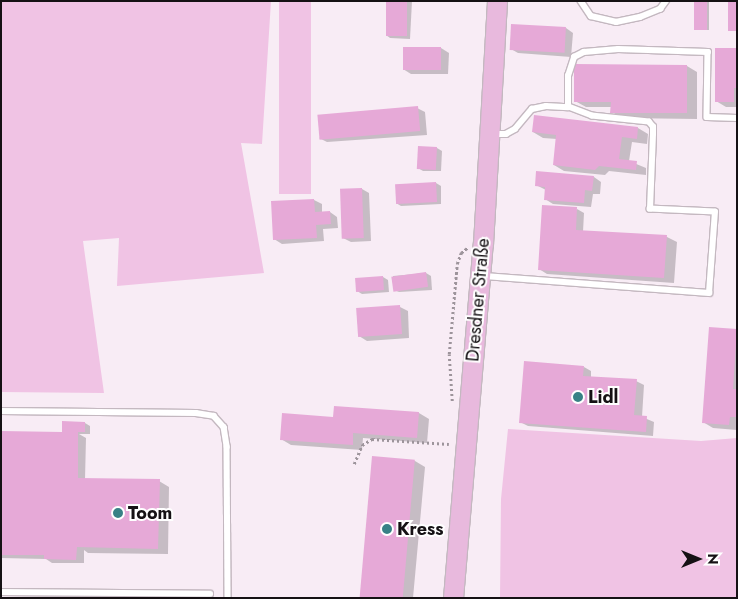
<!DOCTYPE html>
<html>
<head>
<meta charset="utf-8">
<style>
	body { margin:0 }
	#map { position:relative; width:738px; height:599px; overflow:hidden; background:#f8ecf5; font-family:Jost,sans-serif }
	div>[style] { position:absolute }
	.green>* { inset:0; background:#f0c3e4; transform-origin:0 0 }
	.shadow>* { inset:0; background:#0003; transform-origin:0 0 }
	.building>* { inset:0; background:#e6a9d7; transform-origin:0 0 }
	.path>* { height:2.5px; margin-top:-1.25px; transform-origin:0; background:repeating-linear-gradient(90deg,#9d949b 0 2.5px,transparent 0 5px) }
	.roads { filter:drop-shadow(1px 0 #c4b8c0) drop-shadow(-1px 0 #c4b8c0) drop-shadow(0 1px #c4b8c0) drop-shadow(0 -1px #c4b8c0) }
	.lane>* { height:5.5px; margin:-2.75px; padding:0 2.75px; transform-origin:2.75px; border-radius:2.75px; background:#fff }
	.primary>* { height:19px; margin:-9.5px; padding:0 9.5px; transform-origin:9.5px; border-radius:9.5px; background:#e8b9dd }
	.dots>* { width:14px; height:14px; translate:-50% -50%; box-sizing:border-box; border:2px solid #fff; border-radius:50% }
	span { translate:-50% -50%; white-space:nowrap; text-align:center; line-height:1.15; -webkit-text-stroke:4px #fff; paint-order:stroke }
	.street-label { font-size:18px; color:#151114 }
	.poi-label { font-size:18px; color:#151114; font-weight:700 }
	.left { translate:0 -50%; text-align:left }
	.frame { position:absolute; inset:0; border:2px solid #151114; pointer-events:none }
	.north { position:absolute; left:673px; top:534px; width:50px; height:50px; -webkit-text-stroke:4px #fff; paint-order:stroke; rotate:90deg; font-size:14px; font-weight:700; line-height:20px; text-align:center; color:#151114 }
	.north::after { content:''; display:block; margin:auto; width:18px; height:22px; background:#151114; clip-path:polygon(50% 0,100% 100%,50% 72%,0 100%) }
</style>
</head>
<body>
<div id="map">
	<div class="green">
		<i style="clip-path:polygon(1px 1px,271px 1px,262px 144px,241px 143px,264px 273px,117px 286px,119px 238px,83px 241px,104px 393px,1px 392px)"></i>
		<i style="left:279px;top:1px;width:32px;height:193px"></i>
		<i style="clip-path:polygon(508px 429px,701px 441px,737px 438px,737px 598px,500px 598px,501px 499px)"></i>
	</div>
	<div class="shadow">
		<i style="clip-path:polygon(387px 1px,412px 1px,410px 39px,390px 38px,386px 35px)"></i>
		<i style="left:695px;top:1px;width:14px;height:29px"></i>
		<i style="clip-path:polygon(566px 28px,573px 33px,571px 57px,518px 53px,511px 49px)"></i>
		<i style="clip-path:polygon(404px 48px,441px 48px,449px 53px,448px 74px,411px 74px,403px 69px)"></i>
		<i style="clip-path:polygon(737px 49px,737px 107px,726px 107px,716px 101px)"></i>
		<i style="clip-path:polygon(687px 66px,697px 72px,697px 119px,622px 118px,612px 112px,612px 107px,586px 107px,575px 101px)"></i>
		<i style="clip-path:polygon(417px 108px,425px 112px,427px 135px,327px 142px,319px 138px)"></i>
		<i style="clip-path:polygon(638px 128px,648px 134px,647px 144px,632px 142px,629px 161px,646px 168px,646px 175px,609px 171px,605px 175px,564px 171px,554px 165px,557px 139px,543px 138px,533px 132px)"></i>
		<i style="clip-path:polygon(419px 147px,437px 148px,442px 151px,441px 171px,423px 171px,418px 168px)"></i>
		<i style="clip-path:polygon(594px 177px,601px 182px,600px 194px,593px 194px,591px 207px,553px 204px,545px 199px,546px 190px,536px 185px)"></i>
		<i style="clip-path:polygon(436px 183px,441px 186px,441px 204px,401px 206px,396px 203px)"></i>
		<i style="clip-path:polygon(362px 189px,369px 193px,371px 241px,351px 242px,343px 238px)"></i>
		<i style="clip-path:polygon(314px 200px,322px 204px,322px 213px,330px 212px,337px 217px,338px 228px,323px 229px,324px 241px,282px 244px,274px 239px,272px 202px)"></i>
		<i style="clip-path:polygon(577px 209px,584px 213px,583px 232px,667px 237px,677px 242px,674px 283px,547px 274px,539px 269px)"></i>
		<i style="clip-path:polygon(426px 273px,431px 276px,432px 290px,399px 292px,394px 290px,393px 276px)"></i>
		<i style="clip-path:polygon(383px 277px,388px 280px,389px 292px,362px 294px,357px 291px)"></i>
		<i style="clip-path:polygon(400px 307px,408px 311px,409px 338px,367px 341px,359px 336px)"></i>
		<i style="clip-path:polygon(737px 330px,737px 430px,713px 428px,703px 422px)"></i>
		<i style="clip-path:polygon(584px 367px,591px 371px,591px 377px,636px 381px,644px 385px,642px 417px,654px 422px,653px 436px,528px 426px,520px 422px)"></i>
		<i style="clip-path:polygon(419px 413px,429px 419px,427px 443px,363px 438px,362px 450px,291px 445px,281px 439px,334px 418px)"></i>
		<i style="clip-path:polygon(85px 423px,90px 426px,90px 434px,79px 434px,86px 438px,85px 480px,159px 481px,169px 487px,168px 554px,88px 553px,84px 550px,84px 563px,52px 563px,46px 559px,1px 558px,1px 432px,67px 433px)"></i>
		<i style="clip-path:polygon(373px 458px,415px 461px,425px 467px,413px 598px,361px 598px)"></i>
	</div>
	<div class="building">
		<i style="left:386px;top:1px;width:21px;height:35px"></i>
		<i style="left:694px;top:1px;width:13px;height:29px"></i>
		<i style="left:728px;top:1px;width:9px;height:30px"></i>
		<i style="left:511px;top:24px;width:55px;height:26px;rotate:3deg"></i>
		<i style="left:403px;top:47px;width:38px;height:23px"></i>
		<i style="clip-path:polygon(715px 48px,737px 48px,737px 88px,734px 88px,734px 102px,715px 102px)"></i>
		<i style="clip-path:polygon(574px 64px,687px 65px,687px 113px,610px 113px,611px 102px,574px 102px)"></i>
		<i style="left:418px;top:106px;width:25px;height:101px;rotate:85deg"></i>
		<i style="clip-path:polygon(534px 115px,638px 127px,637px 139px,622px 137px,619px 159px,637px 161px,636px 170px,599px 166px,595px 170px,553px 165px,556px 135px,532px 132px)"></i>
		<i style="left:418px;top:146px;width:19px;height:23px;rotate:3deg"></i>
		<i style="clip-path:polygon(536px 171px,594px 176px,592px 191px,585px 190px,584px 203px,544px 200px,545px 187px,535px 186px)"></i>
		<i style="left:436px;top:182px;width:20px;height:41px;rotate:87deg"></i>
		<i style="left:362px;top:188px;width:50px;height:22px;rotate:88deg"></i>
		<i style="clip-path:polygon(314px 199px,315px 212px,330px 211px,331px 224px,316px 225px,317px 238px,273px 240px,271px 201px)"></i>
		<i style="clip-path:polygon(542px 205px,577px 207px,576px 230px,667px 235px,664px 278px,538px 270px)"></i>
		<i style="left:426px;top:272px;width:15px;height:35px;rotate:82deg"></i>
		<i style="left:383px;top:276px;width:14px;height:28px;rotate:86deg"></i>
		<i style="left:400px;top:305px;width:29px;height:44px;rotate:86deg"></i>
		<i style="clip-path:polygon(709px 327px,737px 329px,733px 389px,737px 389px,737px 417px,730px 417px,729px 425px,702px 423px)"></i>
		<i style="clip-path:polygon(524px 361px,584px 366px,583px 376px,637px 379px,634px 415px,647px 416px,646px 432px,519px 423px)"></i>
		<i style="clip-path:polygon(334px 406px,419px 412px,417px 438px,353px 433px,353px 445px,280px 440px,282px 413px,333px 417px)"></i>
		<i style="clip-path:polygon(62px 421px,85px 422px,85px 432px,78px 432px,78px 478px,160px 479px,158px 549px,77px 547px,76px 560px,44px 559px,44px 555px,1px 555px,1px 431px,62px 432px)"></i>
		<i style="left:372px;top:456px;width:43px;height:143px;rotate:5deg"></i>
	</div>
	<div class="path">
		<i style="left:452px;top:401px;width:47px;rotate:-93.7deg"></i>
		<i style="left:449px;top:354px;width:90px;rotate:-84.9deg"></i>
		<i style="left:457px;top:264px;width:12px;rotate:-70deg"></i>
		<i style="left:461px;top:253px;width:8px;rotate:-40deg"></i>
		<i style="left:354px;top:464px;width:21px;rotate:-67deg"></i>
		<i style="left:362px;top:445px;width:12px;rotate:-31deg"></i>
		<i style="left:372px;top:439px;width:77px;rotate:3.7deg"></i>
	</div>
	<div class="roads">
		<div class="lane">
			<i style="left:581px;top:1px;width:18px;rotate:56deg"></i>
			<i style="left:591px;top:16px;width:26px;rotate:13deg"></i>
			<i style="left:616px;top:22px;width:25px;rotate:-12deg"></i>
			<i style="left:640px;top:17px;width:22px;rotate:-22deg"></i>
			<i style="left:660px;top:9px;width:10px;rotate:-53deg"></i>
			<i style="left:492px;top:134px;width:14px"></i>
			<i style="left:506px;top:134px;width:10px;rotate:-29deg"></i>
			<i style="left:515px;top:129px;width:26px;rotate:-50deg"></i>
			<i style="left:532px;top:109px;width:14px;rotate:-12deg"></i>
			<i style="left:546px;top:106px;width:22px;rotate:3deg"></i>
			<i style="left:568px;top:107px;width:31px;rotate:-90deg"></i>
			<i style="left:568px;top:76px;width:20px;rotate:-72deg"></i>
			<i style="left:574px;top:57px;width:11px;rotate:-27deg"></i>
			<i style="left:584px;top:52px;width:34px;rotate:-5deg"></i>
			<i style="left:618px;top:49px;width:90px;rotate:1.9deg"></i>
			<i style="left:708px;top:52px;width:65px;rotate:90.9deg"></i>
			<i style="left:707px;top:117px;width:30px;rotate:2deg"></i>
			<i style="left:484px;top:276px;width:226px;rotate:4.3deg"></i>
			<i style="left:709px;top:293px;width:81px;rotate:-85.8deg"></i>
			<i style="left:715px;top:212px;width:65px;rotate:-177.4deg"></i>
			<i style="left:650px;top:209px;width:75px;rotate:-87.7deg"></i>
			<i style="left:653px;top:134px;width:7px;rotate:-90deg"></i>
			<i style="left:653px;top:127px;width:6px;rotate:-129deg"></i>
			<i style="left:649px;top:122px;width:57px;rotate:-174deg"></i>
			<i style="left:592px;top:116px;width:26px;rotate:-159deg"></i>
			<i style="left:1px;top:411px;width:195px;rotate:0.6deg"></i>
			<i style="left:196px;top:413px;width:18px;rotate:9deg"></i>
			<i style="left:214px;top:416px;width:15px;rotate:48deg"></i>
			<i style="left:224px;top:427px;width:20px;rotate:81deg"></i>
			<i style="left:227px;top:447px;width:151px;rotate:89.6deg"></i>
			<i style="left:1px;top:592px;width:209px;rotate:0.5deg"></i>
		</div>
		<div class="primary">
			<i style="left:453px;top:598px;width:355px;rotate:-85.2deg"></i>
			<i style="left:483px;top:244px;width:243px;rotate:-86.7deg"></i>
		</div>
	</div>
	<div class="dots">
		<i style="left:578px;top:397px;background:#388186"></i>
		<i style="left:118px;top:513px;background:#388186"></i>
		<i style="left:387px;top:529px;background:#388186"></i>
	</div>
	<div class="street-label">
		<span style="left:478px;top:300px;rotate:-85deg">Dresdner Straße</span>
	</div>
	<div class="poi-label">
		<span class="left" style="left:588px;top:397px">Lidl</span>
		<span class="left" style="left:128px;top:513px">Toom</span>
		<span class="left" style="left:397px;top:529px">Kress</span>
	</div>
	<div class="frame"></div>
	<div class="north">N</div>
</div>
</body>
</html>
